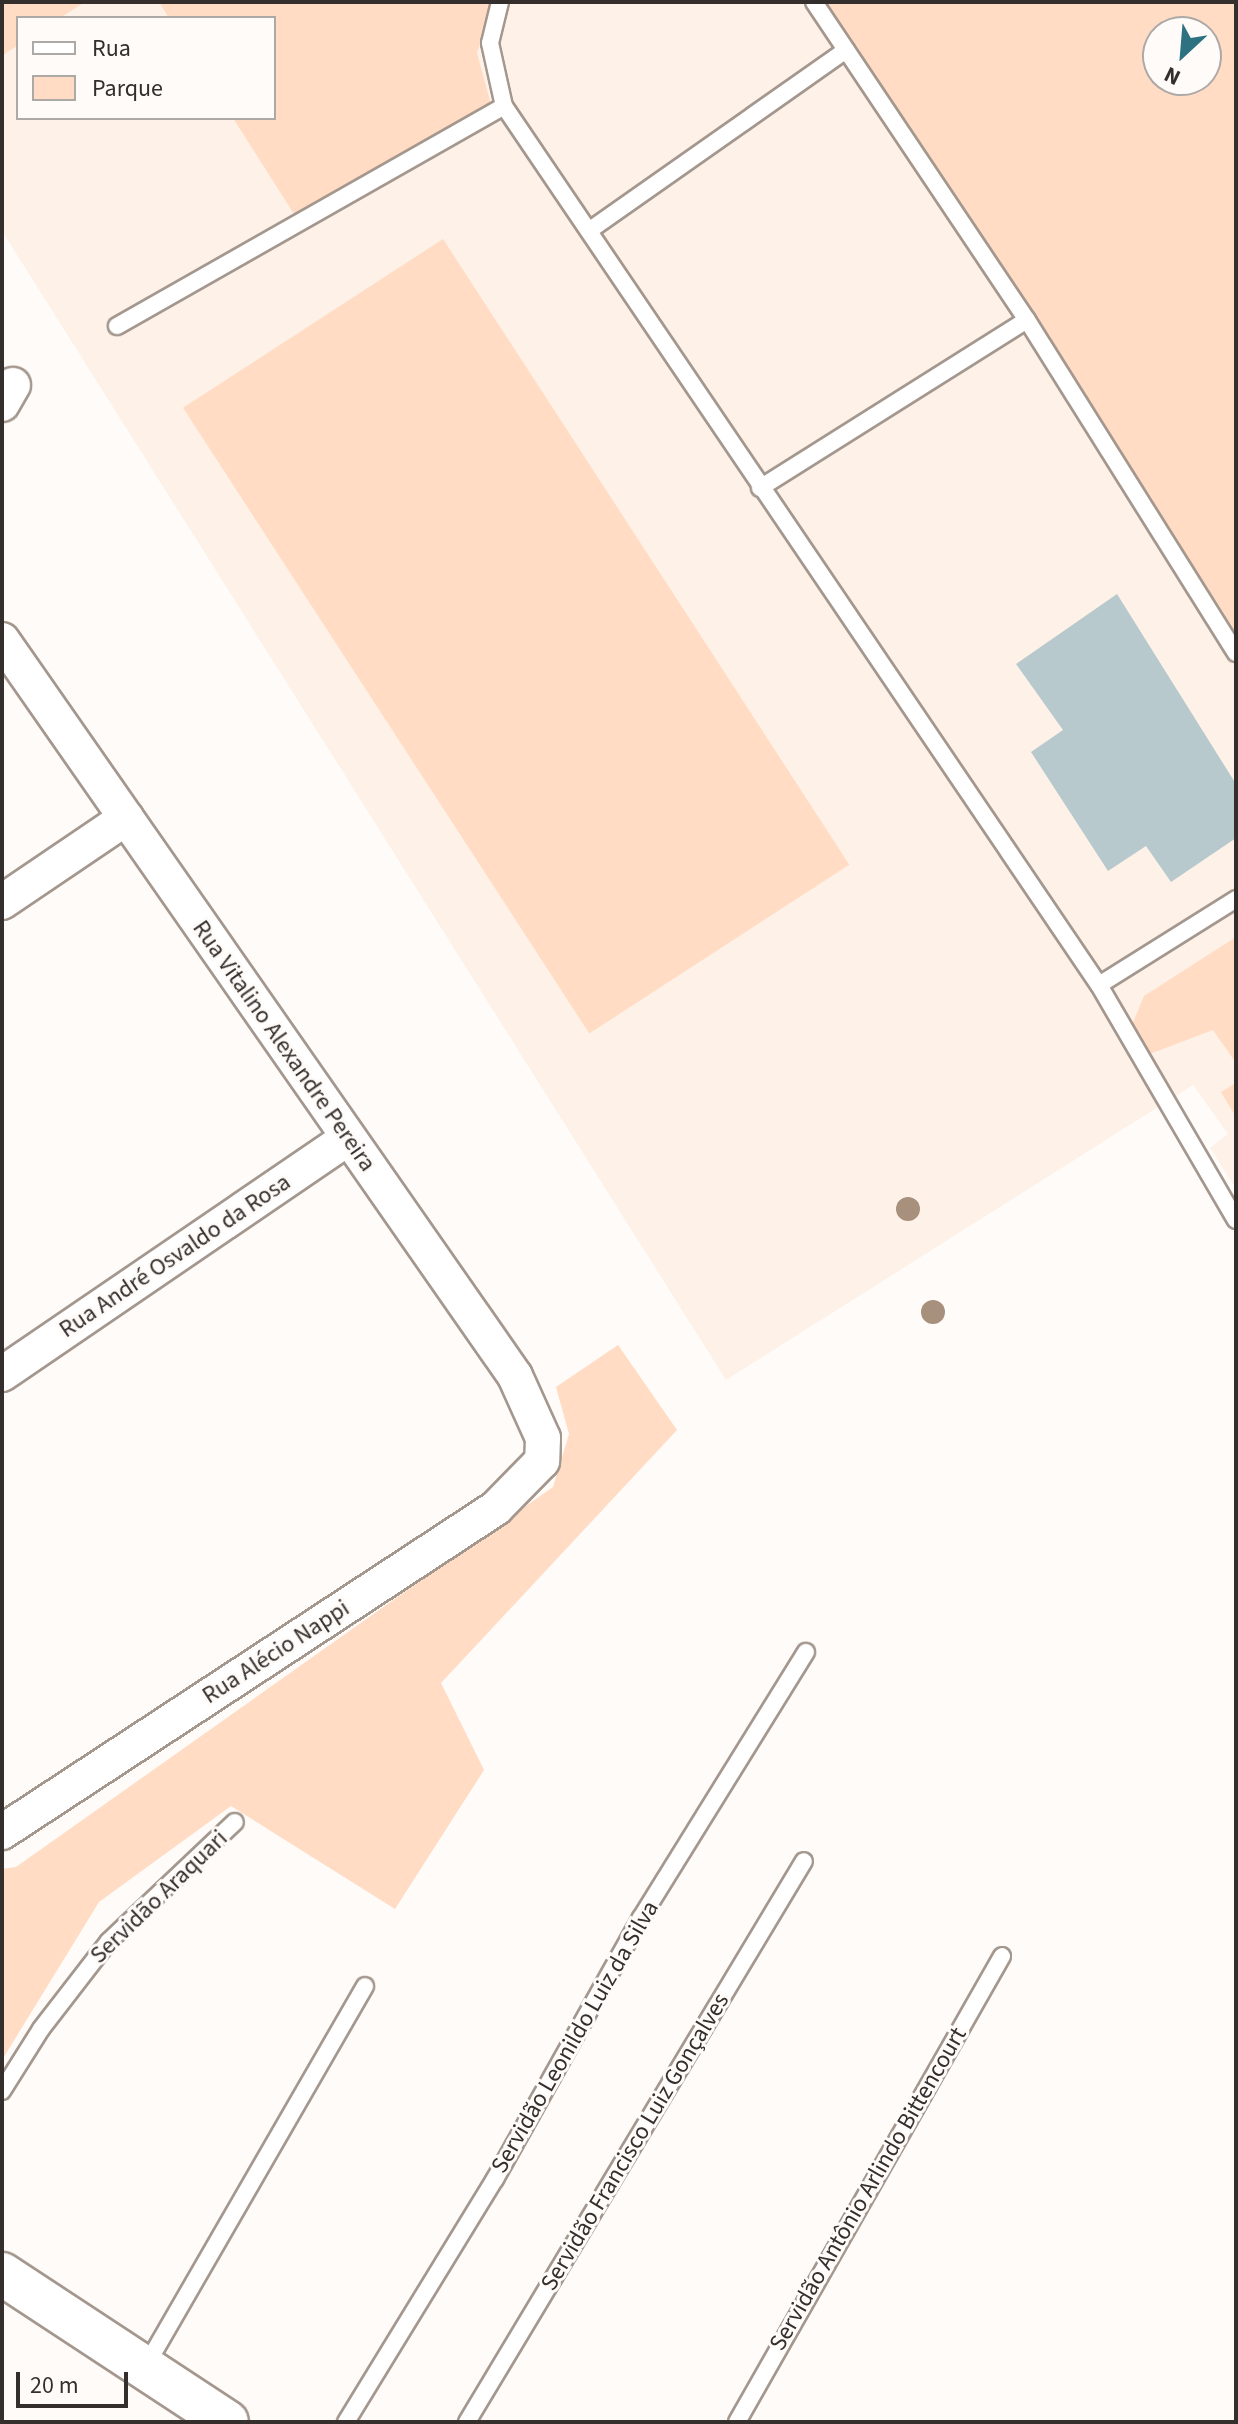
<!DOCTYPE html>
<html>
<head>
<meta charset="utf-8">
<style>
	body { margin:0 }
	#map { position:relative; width:1238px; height:2424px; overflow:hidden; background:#fefbf9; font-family:"Source Sans 3",sans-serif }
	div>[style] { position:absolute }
	.built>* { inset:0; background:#fdf1e8 }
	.green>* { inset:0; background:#ffdcc3; transform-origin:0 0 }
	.building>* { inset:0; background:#b8c9cd }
	.roads { filter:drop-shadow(2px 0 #a4978e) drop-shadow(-2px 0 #a4978e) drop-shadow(0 2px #a4978e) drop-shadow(0 -2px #a4978e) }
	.service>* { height:16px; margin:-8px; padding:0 8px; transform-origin:8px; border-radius:8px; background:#fff }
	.minor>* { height:34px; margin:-17px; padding:0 17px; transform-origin:17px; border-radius:17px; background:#fff }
	.tertiary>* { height:42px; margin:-21px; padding:0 21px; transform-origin:21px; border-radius:21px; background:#fff }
	.trees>* { width:24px; height:24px; margin:-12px; border-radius:50%; background:#a7907c }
	span { translate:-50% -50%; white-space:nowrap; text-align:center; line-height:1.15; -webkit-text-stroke:6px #fefbf9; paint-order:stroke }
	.street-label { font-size:24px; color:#342f2c }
	.frame { position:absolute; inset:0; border:4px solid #342f2c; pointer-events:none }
	.legend { position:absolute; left:16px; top:16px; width:260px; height:104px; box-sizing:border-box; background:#fefbf9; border:2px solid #ada9a7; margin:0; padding:10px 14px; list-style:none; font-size:24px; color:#342f2c }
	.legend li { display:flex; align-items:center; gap:16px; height:40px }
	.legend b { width:40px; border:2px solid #ada9a7 }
	.north { position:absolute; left:1142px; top:16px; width:80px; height:80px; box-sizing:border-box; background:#fefbf9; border:2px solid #ada9a7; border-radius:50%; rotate:206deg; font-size:22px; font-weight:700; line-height:32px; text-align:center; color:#342f2c }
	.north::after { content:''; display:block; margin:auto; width:28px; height:36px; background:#2d7281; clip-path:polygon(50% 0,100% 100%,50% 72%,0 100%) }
	.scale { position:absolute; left:16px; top:2372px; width:112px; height:36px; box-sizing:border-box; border:4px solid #342f2c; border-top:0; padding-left:10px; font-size:24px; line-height:28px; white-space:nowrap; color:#342f2c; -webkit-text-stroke:6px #fefbf9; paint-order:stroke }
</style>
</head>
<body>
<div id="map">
	<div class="built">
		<i style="clip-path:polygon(evenodd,2px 2px,1236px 2px,1236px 1189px,1210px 1148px,1228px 1134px,1193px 1085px,726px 1380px,2px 231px,2px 2px,18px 18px,274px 18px,274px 118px,18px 118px,18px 18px,2px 2px,1158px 32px,1206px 32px,1206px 80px,1158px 80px,1158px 32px)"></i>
	</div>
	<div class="green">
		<i style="clip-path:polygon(2px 2px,85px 2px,60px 18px,18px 18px,18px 45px,2px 56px)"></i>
		<i style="clip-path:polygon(159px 2px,493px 2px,477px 53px,493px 112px,299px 222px,233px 118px,274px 118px,274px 18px,169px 18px)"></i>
		<i style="clip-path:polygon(evenodd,826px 2px,1236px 2px,1236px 632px,826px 2px,1158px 32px,1206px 32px,1206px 80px,1158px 80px,1158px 32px)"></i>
		<i style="left:443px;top:239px;width:746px;height:310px;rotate:57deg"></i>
		<i style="clip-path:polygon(1236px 937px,1236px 1063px,1213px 1030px,1147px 1055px,1132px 1025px,1144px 996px)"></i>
		<i style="clip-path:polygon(1236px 1083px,1236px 1117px,1221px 1092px)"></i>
		<i style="clip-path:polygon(618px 1345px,677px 1430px,441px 1683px,484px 1770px,395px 1909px,231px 1806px,99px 1902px,2px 2060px,2px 1869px,16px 1867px,553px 1487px,569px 1434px,556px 1387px)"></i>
	</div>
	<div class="building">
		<i style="clip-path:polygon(1117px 594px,1236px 784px,1236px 838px,1171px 882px,1146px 846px,1108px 871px,1031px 752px,1063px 730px,1016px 664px)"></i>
	</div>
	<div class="roads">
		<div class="service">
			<i style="left:500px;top:2px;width:42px;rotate:103.7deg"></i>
			<i style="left:490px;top:43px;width:65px;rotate:77.5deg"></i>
			<i style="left:504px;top:106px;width:1061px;rotate:55.91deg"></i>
			<i style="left:1099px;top:985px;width:272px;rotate:59.8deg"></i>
			<i style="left:814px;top:2px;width:383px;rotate:56.2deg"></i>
			<i style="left:1027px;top:320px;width:393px;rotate:57.9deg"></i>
			<i style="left:590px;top:230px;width:313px;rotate:-35.1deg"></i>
			<i style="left:117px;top:326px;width:445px;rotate:-29.6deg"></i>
			<i style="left:760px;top:488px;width:315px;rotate:-32.2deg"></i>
			<i style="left:1099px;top:985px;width:162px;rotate:-32.1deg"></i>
			<i style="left:2px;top:2091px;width:73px;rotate:-57.8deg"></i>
			<i style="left:41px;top:2029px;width:111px;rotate:-52.3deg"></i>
			<i style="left:109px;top:1941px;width:173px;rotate:-43.4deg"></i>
			<i style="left:144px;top:2369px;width:442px;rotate:-60deg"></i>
			<i style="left:346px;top:2422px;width:285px;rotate:-58.5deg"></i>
			<i style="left:495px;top:2179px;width:299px;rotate:-60.8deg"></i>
			<i style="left:641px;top:1918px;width:313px;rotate:-58.2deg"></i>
			<i style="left:467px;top:2422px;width:654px;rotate:-59.01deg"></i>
			<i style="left:737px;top:2422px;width:536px;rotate:-60.37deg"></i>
		</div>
		<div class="minor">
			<i style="left:2px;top:404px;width:22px;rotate:-60deg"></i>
			<i style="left:2px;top:640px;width:897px;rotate:55.12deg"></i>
			<i style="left:515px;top:1376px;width:68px;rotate:65.7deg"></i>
			<i style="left:543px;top:1438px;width:23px;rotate:92deg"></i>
			<i style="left:542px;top:1461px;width:66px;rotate:134.4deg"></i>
			<i style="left:496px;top:1508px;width:591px;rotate:146.74deg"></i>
			<i style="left:2px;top:902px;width:150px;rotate:-34.1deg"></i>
			<i style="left:2px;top:1374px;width:419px;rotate:-34.3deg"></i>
		</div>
		<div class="tertiary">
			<i style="left:2px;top:2274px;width:269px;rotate:33.3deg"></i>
		</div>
	</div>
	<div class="trees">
		<i style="left:908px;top:1209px"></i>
		<i style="left:933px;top:1312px"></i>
	</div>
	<div class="street-label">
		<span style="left:284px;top:1046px;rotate:55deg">Rua Vitalino Alexandre Pereira</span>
		<span style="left:175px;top:1256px;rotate:-34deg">Rua André Osvaldo da Rosa</span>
		<span style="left:276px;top:1652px;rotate:-33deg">Rua Alécio Nappi</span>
		<span style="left:159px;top:1897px;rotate:-44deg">Servidão Araquari</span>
		<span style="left:575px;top:2037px;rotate:-60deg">Servidão Leonildo Luiz da Silva</span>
		<span style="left:635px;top:2142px;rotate:-59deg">Servidão Francisco Luiz Gonçalves</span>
		<span style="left:868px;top:2189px;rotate:-60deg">Servidão Antônio Arlindo Bittencourt</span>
	</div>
	<div class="frame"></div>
	<ul class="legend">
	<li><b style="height:10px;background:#fff"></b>Rua</li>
	<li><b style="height:22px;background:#ffdcc3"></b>Parque</li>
	</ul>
	<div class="north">N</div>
	<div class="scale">20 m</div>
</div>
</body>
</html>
